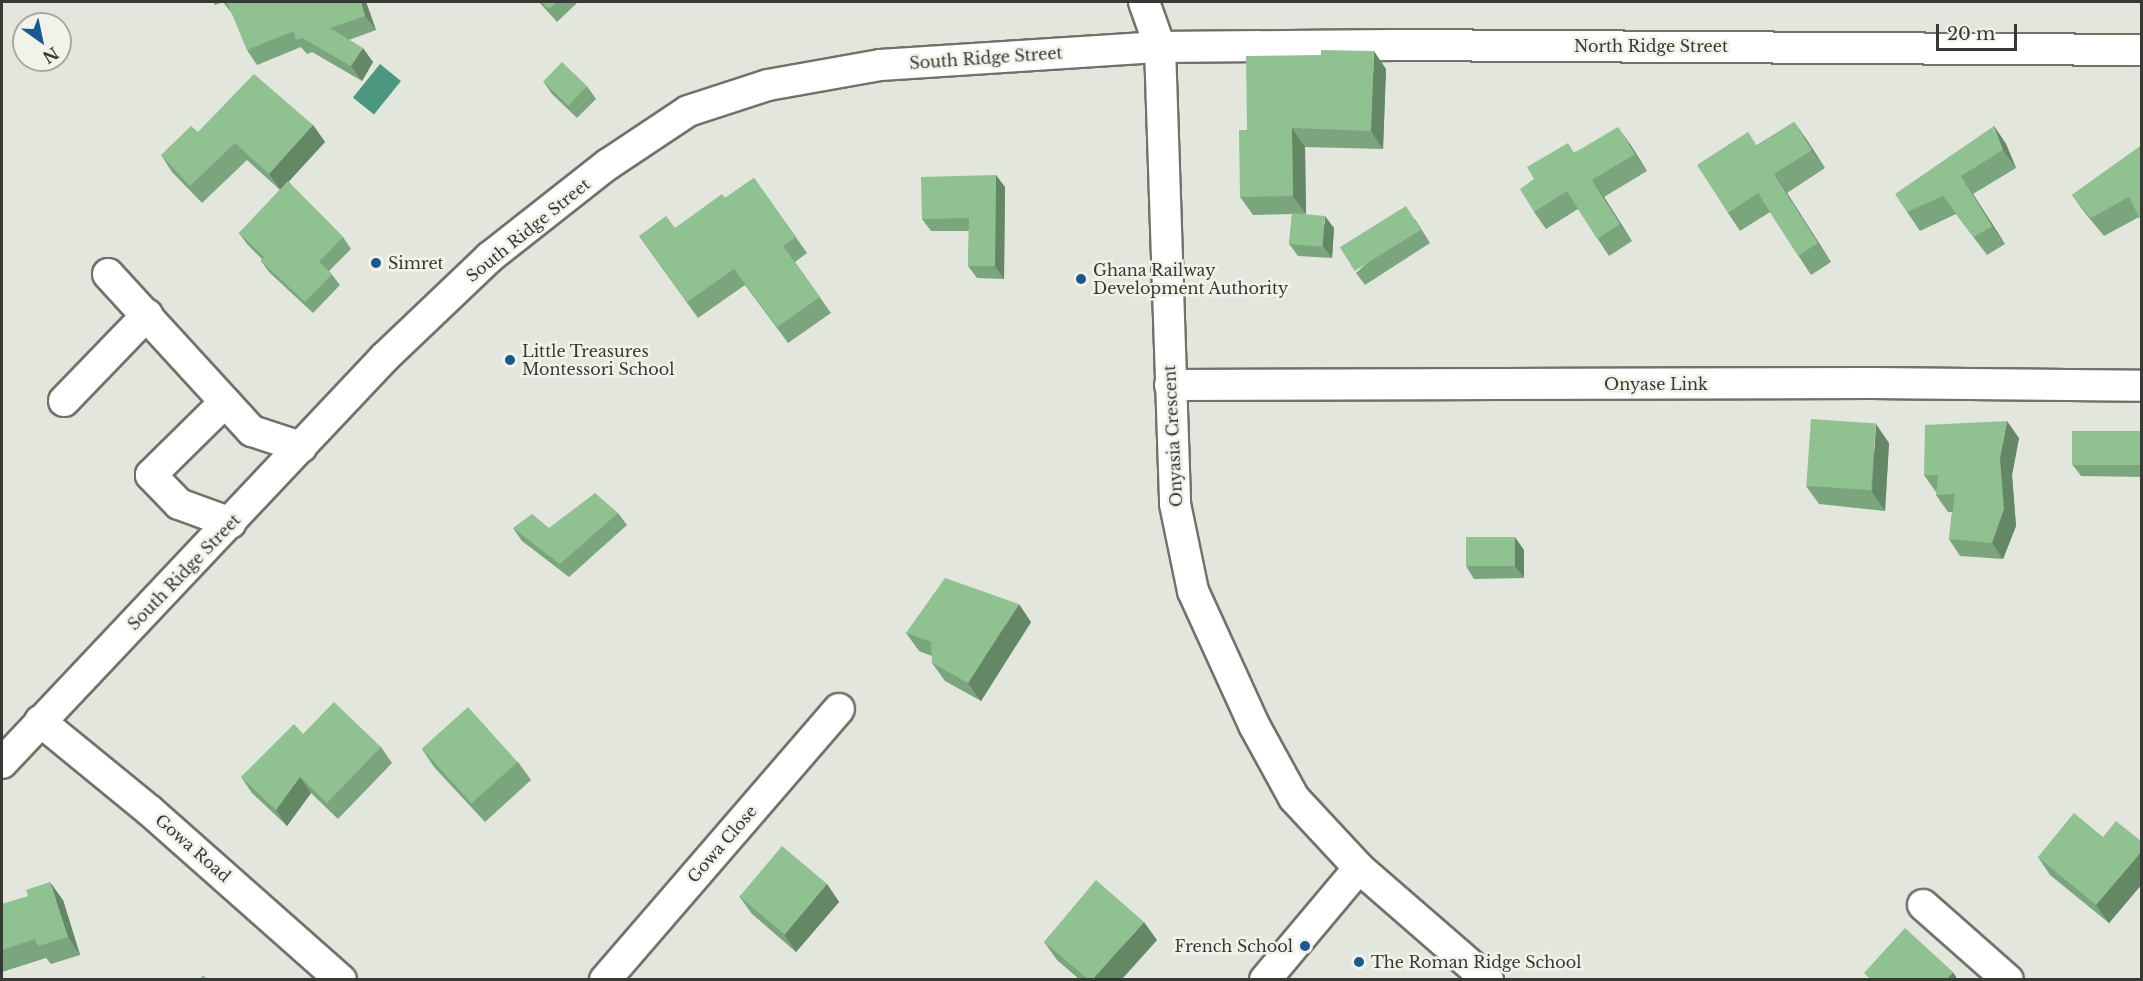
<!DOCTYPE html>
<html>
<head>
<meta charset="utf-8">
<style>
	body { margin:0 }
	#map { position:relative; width:2143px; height:981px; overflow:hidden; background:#e3e6dc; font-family:"Libre Baskerville",serif }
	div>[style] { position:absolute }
	.water>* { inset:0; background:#4b9780; transform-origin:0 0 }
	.roads { filter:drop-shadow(2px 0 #71736b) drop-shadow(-2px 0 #71736b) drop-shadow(0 2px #71736b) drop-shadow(0 -2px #71736b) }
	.minor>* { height:30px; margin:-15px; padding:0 15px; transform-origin:15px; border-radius:15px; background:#fff }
	.wall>* { inset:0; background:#7ba67d }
	.shaded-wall>* { inset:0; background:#648766 }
	.building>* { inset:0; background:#8fc191; transform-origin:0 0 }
	.dots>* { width:16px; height:16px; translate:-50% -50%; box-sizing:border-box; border:3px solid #f1f3ea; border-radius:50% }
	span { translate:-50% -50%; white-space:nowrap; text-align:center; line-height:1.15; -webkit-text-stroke:5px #f1f3ea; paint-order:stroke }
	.street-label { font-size:16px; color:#383935 }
	.poi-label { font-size:16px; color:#383935 }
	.left { translate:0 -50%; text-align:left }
	.right { translate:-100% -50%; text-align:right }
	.frame { position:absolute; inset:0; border:3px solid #383935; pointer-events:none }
	.north { position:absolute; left:12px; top:12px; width:60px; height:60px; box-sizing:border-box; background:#f1f3ea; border:2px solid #a7a9a2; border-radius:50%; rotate:147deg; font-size:16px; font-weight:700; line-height:24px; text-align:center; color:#383935 }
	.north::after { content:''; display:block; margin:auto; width:21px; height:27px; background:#19598e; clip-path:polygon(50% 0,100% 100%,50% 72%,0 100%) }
	.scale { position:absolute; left:1936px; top:24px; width:81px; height:27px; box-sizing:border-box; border:3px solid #383935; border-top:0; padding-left:8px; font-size:18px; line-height:21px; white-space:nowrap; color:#383935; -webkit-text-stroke:4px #f1f3ea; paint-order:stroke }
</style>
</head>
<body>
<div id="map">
	<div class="water">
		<i style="left:380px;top:64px;width:27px;height:43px;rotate:39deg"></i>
	</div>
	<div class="roads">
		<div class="minor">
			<i style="left:1144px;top:2px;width:48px;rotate:70.4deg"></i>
			<i style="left:1160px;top:47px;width:457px;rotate:88.1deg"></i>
			<i style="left:1175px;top:504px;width:89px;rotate:78.3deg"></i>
			<i style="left:1193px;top:591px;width:147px;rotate:65.5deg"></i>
			<i style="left:1254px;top:725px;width:83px;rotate:61.3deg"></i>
			<i style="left:1294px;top:798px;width:96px;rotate:47.1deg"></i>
			<i style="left:1359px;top:868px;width:171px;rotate:41deg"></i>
			<i style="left:108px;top:274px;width:213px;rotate:47.5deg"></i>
			<i style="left:252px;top:431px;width:52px;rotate:18.1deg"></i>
			<i style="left:1170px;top:385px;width:702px;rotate:-0.16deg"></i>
			<i style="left:1872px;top:383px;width:270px;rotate:0.6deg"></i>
			<i style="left:64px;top:401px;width:120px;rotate:-46deg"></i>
			<i style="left:225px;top:402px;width:104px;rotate:135.4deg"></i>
			<i style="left:151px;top:475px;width:40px;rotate:46deg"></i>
			<i style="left:179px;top:504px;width:55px;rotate:20.1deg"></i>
			<i style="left:40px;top:721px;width:142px;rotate:39.3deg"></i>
			<i style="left:150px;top:811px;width:255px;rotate:41.5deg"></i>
			<i style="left:2px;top:763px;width:558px;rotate:-46.67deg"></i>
			<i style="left:385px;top:357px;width:145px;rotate:-43.6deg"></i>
			<i style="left:490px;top:257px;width:149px;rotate:-38.2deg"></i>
			<i style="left:607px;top:165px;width:97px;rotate:-33.7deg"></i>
			<i style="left:688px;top:111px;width:84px;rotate:-18deg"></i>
			<i style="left:768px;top:85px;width:114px;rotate:-10.1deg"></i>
			<i style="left:880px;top:65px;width:281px;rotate:-3.7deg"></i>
			<i style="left:1160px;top:47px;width:235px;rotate:-0.5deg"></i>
			<i style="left:1395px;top:45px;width:747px;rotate:0.38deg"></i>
			<i style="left:1923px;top:905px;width:113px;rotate:41.4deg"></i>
			<i style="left:605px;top:980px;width:358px;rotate:-49.2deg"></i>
			<i style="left:1265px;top:980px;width:146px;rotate:-50deg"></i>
		</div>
	</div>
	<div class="wall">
		<i style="clip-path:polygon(213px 2px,366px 2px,376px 30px,349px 40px,373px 62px,362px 81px,312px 52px,307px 54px,301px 47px,257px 65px,247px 50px,233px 15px,223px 2px,215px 5px)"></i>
		<i style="clip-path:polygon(539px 2px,577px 2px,577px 3px,557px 22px)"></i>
		<i style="clip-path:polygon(1386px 69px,1383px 149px,1305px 147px,1306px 214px,1299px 214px,1334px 228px,1332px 258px,1298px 256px,1289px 244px,1292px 214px,1253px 215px,1240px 197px,1247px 130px)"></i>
		<i style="clip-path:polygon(543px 81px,587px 86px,596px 99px,577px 118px,552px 94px)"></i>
		<i style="clip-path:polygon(1794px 122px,1825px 168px,1787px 193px,1831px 262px,1811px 275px,1770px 212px,1740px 231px,1728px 213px,1757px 145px)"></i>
		<i style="clip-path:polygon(313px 125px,325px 142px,288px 182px,343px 237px,351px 249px,329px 271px,340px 285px,313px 313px,269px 272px,261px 261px,262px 259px,247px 244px,239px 233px,280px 190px,247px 160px,202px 203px,172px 172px,161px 155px,198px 132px)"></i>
		<i style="clip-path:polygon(1994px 126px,2006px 144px,2016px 168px,1973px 194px,2005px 244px,1987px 255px,1956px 214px,1920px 231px,1907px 212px)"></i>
		<i style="clip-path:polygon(1630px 144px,1647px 171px,1604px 197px,1632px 241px,1609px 256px,1578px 209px,1546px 229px,1534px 212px,1534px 179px,1574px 152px)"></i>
		<i style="clip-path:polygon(2142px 145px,2139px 217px,2104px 236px,2085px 213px,2072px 195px)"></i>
		<i style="clip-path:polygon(754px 178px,807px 253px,795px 262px,831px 313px,788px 343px,745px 285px,698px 318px,639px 236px,675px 228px,725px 198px)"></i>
		<i style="clip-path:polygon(1005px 187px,1004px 279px,977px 278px,968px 266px,969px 231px,931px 231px,922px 219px)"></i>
		<i style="clip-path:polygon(1415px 219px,1430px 243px,1365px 285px,1356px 273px)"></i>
		<i style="clip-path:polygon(2142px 431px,2142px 477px,2081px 476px,2072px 464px)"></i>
		<i style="clip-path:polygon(2019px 438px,2012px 475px,2016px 526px,2003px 559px,1960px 556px,1949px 539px,1952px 512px,1948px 512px,1936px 495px,1936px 492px,1924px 475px)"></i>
		<i style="clip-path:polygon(1889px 443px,1885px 511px,1819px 504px,1806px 486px)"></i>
		<i style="clip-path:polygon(618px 513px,627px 525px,569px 577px,522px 541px,513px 528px,549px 528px)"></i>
		<i style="clip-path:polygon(1524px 550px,1524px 578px,1474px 579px,1466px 566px)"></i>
		<i style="clip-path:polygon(1031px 622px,981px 701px,945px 681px,932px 663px,932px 656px,919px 651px,906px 633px)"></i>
		<i style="clip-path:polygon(303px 734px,381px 747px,392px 763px,338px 819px,311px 793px,287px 826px,252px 793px,241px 777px)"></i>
		<i style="clip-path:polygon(422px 749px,518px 762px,531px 780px,485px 822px,434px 767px)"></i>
		<i style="clip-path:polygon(2103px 837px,2142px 842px,2142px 884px,2109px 923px,2050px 875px,2038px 857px)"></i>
		<i style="clip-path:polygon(827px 884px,839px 902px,796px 952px,752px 914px,739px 896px)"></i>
		<i style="clip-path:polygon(63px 900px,80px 955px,51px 964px,46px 958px,2px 972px,2px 904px)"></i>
		<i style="clip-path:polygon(1157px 940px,1121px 980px,1080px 980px,1057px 960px,1044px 942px)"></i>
	</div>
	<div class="shaded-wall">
		<i style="clip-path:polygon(361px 2px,366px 2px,376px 30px,365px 16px)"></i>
		<i style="clip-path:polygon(363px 48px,373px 62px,362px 81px,351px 66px)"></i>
		<i style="clip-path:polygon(1374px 51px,1386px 69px,1383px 149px,1371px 131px)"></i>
		<i style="clip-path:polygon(1794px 122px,1807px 140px,1825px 168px,1812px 150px)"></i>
		<i style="clip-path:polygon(313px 125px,325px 142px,281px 190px,269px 174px)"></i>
		<i style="clip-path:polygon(1994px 126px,2006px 144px,2016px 168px,2003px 150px)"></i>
		<i style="clip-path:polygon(1618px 127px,1630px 144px,1647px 171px,1635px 154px)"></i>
		<i style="clip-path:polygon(1292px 128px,1305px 147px,1306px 214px,1293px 196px)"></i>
		<i style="clip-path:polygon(1774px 174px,1787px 193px,1831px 262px,1818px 243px)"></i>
		<i style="clip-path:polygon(996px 175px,1005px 187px,1004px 279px,995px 266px)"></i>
		<i style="clip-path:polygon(1961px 176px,1973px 194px,2005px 244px,1992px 226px)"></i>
		<i style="clip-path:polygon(1592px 180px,1604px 197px,1632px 241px,1620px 224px)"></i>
		<i style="clip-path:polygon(1325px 216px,1334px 228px,1332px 258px,1323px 246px)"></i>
		<i style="clip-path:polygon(2007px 421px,2019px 438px,2012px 475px,2016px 526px,2003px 559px,1992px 543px,2000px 458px)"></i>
		<i style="clip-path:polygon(1876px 424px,1889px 443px,1885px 511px,1872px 492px)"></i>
		<i style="clip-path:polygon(1515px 537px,1524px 550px,1524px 578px,1515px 566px)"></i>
		<i style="clip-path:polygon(1019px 604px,1031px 622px,981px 701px,968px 683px)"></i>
		<i style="clip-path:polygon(300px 777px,311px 793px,287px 826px,276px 810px)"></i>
		<i style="clip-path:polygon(2142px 851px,2142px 884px,2109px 923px,2096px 905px)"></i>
		<i style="clip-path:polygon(50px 882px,63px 900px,80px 955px,68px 937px)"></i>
		<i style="clip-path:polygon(827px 884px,839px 902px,796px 952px,784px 934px)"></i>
		<i style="clip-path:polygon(1144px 922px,1157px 940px,1121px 980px,1092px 980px)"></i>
		<i style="clip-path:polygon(1953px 972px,1958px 980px,1946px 980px)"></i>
	</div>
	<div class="building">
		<i style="clip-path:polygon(227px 2px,361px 2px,365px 16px,330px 28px,363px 48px,351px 66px,302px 38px,296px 40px,294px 31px,247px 50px)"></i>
		<i style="clip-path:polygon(541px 2px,557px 2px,549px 9px)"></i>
		<i style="clip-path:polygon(1321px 50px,1374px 51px,1371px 131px,1292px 128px,1293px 196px,1240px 197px,1239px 130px,1247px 130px,1246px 56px,1321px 55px)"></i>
		<i style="left:562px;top:62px;width:35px;height:27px;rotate:44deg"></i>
		<i style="clip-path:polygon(254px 74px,313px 125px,269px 174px,235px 143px,190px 186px,161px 155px,191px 126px,198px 132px)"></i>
		<i style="clip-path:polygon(1794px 122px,1812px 150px,1774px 174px,1818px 243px,1798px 256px,1758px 193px,1728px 213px,1697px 165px,1748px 132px,1757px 146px)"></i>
		<i style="clip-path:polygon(1994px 126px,2003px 150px,1961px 176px,1992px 226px,1974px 237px,1943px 196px,1907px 212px,1895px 194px)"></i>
		<i style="clip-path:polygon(1618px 127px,1635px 154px,1592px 180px,1620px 224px,1597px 239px,1567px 191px,1534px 212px,1520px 189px,1534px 179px,1527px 167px,1568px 143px,1574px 153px)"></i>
		<i style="clip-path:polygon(2142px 145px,2142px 223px,2129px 197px,2091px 218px,2072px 195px)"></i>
		<i style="clip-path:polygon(996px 175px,995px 266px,968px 266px,969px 218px,922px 219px,921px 177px)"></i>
		<i style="clip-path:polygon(754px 178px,796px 237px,783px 246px,820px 297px,777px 327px,734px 269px,687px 302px,639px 236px,666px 216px,675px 228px,722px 194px,725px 198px)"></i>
		<i style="clip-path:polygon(288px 181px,343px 237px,319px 262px,332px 274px,305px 302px,261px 261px,264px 257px,239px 233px)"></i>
		<i style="left:1406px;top:206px;width:28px;height:78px;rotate:58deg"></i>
		<i style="left:1292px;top:213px;width:33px;height:31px;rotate:5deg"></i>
		<i style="left:1811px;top:419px;width:65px;height:67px;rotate:4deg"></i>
		<i style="clip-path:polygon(2007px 421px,2000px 458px,2004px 509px,1992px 543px,1949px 539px,1955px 494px,1936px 495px,1938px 475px,1924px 475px,1925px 425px)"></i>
		<i style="left:2142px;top:431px;width:34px;height:70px;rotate:90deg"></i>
		<i style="clip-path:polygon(595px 493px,618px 513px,560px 564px,513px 528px,532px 514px,549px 528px)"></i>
		<i style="left:1515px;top:537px;width:29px;height:49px;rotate:90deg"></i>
		<i style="clip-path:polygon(945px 578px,1019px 604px,968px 683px,932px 663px,931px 642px,906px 633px)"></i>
		<i style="clip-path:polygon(334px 702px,381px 747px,327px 803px,300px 777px,276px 810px,241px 777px,294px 724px,303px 734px)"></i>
		<i style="left:468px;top:707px;width:74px;height:62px;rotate:48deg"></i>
		<i style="clip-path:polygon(2074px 813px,2103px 837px,2116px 821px,2142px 842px,2142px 851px,2096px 905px,2038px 857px)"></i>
		<i style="left:782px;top:846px;width:59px;height:66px;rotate:40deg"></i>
		<i style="clip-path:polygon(1096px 880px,1144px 922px,1092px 980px,1089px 980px,1044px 942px)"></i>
		<i style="clip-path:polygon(50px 882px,68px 937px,38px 946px,35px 939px,2px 950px,2px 904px,28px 896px,26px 890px)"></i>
		<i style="clip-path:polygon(1905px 928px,1953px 972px,1946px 980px,1871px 980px,1864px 973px)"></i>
		<i style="clip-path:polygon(203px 975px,208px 980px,199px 980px)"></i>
	</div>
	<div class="dots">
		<i style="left:376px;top:263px;background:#19598e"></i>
		<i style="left:1081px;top:279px;background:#19598e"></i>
		<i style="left:510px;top:360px;background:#19598e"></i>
		<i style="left:1305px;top:946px;background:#19598e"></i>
		<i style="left:1359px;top:962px;background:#19598e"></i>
	</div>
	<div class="street-label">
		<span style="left:1651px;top:46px">North Ridge Street</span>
		<span style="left:986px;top:58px;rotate:-4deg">South Ridge Street</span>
		<span style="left:528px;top:230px;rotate:-39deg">South Ridge Street</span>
		<span style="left:1656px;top:384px">Onyase Link</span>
		<span style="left:1173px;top:436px;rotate:-93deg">Onyasia Crescent</span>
		<span style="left:184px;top:572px;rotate:-46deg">South Ridge Street</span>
		<span style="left:722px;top:844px;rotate:-49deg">Gowa Close</span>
		<span style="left:193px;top:848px;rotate:41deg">Gowa Road</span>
	</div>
	<div class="poi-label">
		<span class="left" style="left:388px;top:263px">Simret</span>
		<span class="left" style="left:1093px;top:279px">Ghana Railway<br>Development Authority</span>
		<span class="left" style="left:522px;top:360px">Little Treasures<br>Montessori School</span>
		<span class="right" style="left:1293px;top:946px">French School</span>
		<span class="left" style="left:1371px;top:962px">The Roman Ridge School</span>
	</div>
	<div class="frame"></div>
	<div class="north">N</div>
	<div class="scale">20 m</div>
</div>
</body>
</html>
